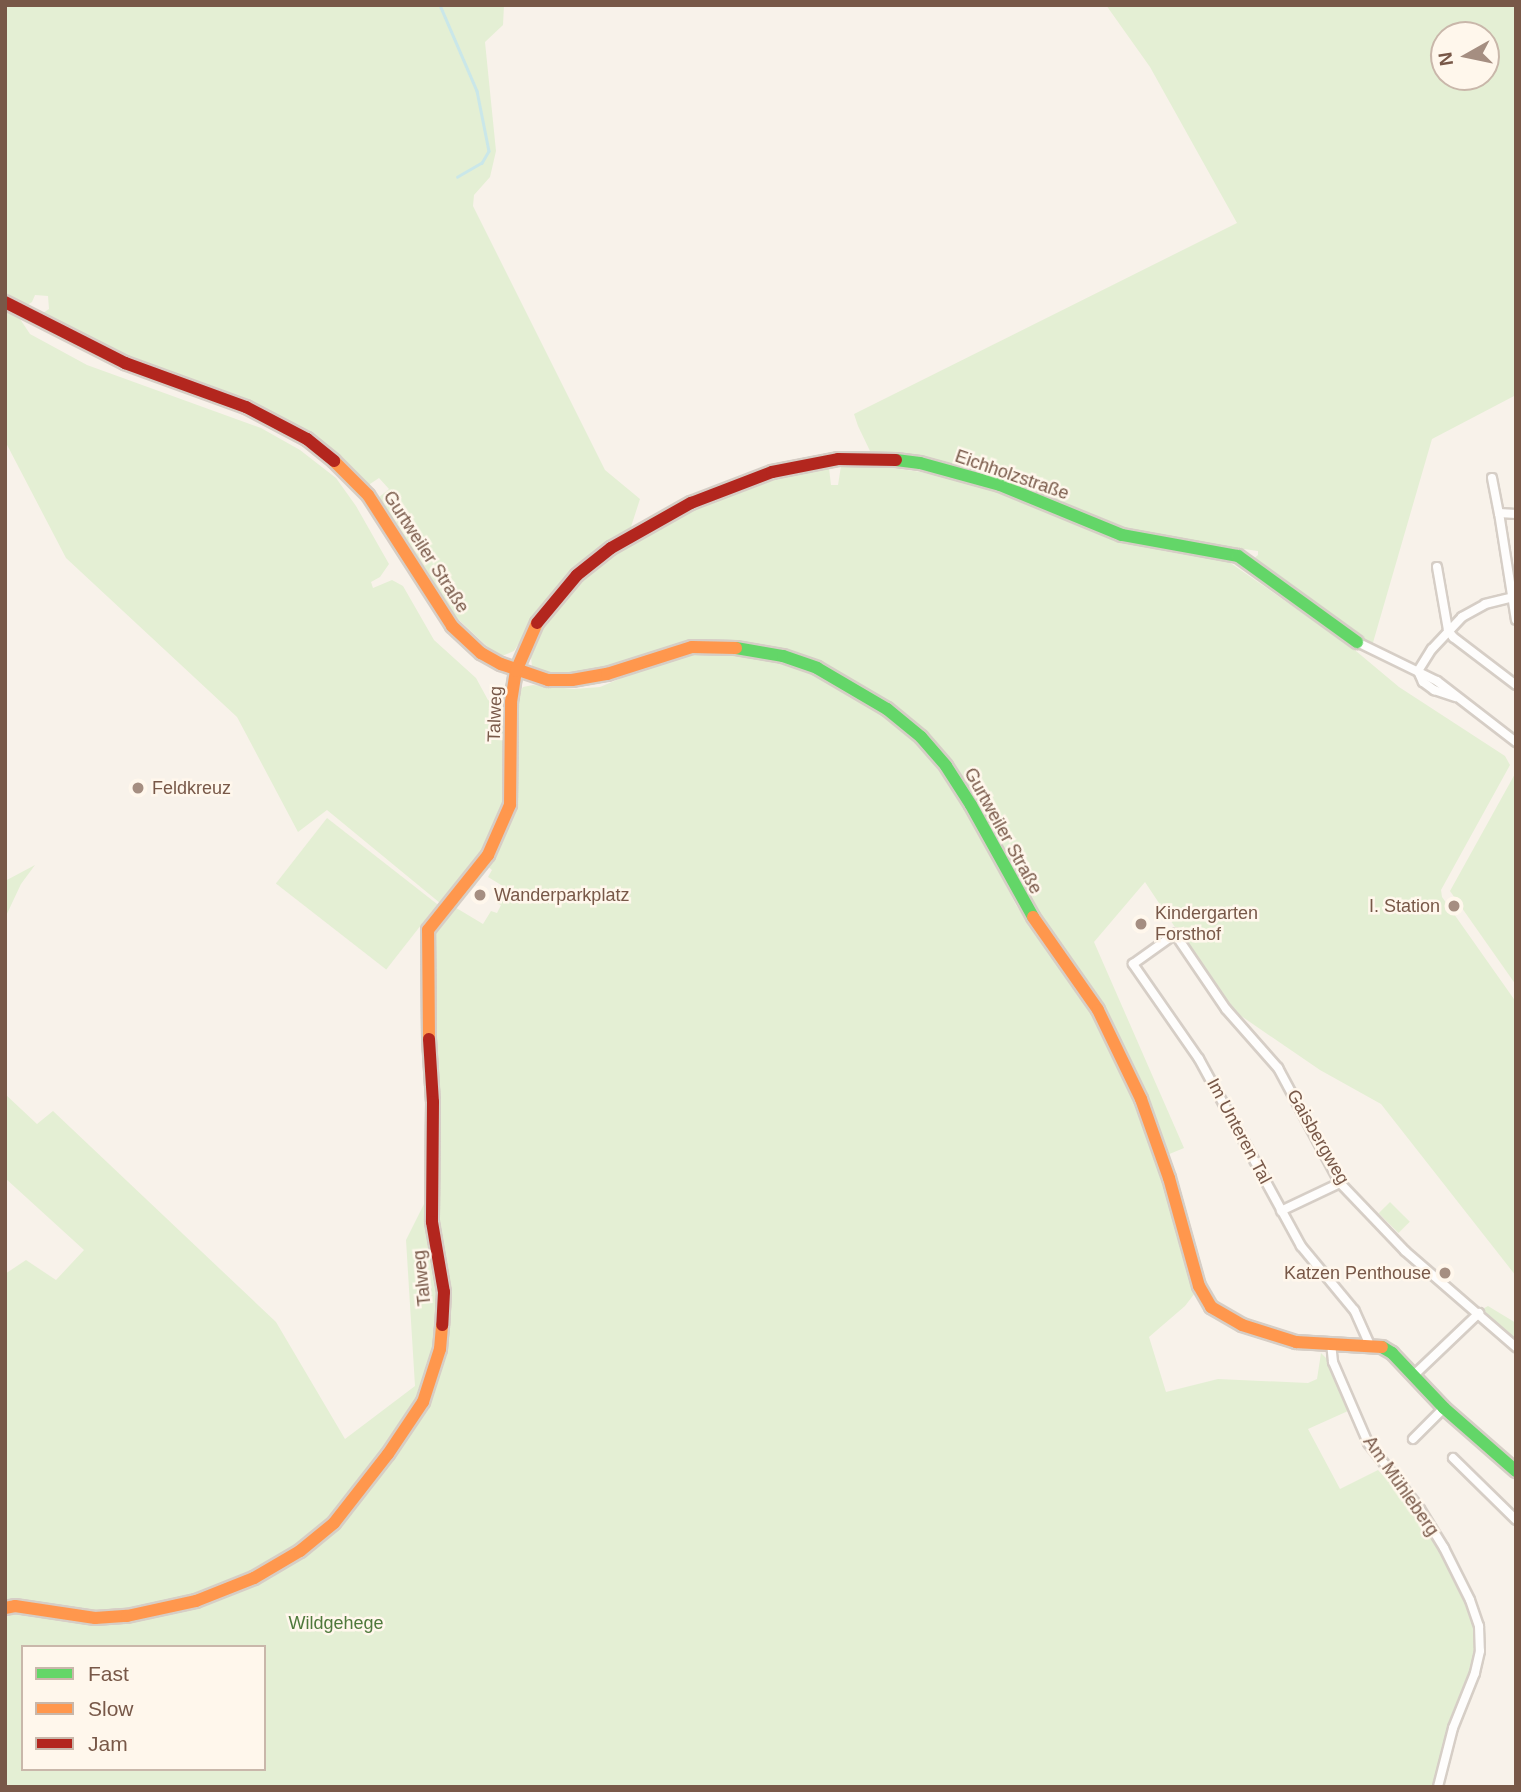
<!DOCTYPE html>
<html>
<head>
<meta charset="utf-8">
<style>
	body { margin:0 }
	#map { position:relative; width:1521px; height:1792px; overflow:hidden; background:#f8f2ea; font-family:Arial,sans-serif }
	div>[style] { position:absolute }
	.green>* { inset:0; background:#e4efd4; transform-origin:0 0 }
	.stream>* { height:2.5px; margin:-1.25px; padding:0 1.25px; transform-origin:1.25px; border-radius:1.25px; background:#cae7e9 }
	.roads { filter:drop-shadow(2px 0 #d6cec6) drop-shadow(-2px 0 #d6cec6) drop-shadow(0 2px #d6cec6) drop-shadow(0 -2px #d6cec6) }
	.street>* { height:8px; margin:-4px; padding:0 4px; transform-origin:4px; border-radius:4px; background:#fefdfc }
	.fast>* { height:12px; margin:-6px; padding:0 6px; transform-origin:6px; border-radius:6px; background:#63d668 }
	.slow>* { height:12px; margin:-6px; padding:0 6px; transform-origin:6px; border-radius:6px; background:#ff974d }
	.jam>* { height:12px; margin:-6px; padding:0 6px; transform-origin:6px; border-radius:6px; background:#b3261e }
	.dots>* { width:19px; height:19px; translate:-50% -50%; box-sizing:border-box; border:4px solid #fff7ec; border-radius:50% }
	span { translate:-50% -50%; white-space:nowrap; text-align:center; line-height:1.15; -webkit-text-stroke:5px #fff7ec; paint-order:stroke }
	.street-label { font-size:18px; color:#785848 }
	.poi-label { font-size:18px; color:#785848 }
	.left { translate:0 -50%; text-align:left }
	.right { translate:-100% -50%; text-align:right }
	.park-label { font-size:18px; color:#4f793c }
	.frame { position:absolute; inset:0; border:7px solid #785848; pointer-events:none }
	.legend { position:absolute; left:21px; top:1645px; width:245px; height:126px; box-sizing:border-box; background:#fff7ec; border:2px solid #c9b7aa; margin:0; padding:9px 12px; list-style:none; font-size:21px; color:#785848 }
	.legend li { display:flex; align-items:center; gap:14px; height:35px }
	.legend b { width:35px; border:2px solid #c9b7aa }
	.north { position:absolute; left:1430px; top:21px; width:70px; height:70px; box-sizing:border-box; background:#fff7ec; border:2px solid #c9b7aa; border-radius:50%; rotate:261deg; font-size:19px; font-weight:700; line-height:28px; text-align:center; color:#785848 }
	.north::after { content:''; display:block; margin:auto; width:24px; height:32px; background:#a58e81; clip-path:polygon(50% 0,100% 100%,50% 72%,0 100%) }
</style>
</head>
<body>
<div id="map">
	<div class="green">
		<i style="clip-path:polygon(5px 5px,504px 5px,503px 25px,485px 42px,496px 151px,490px 177px,474px 195px,473px 206px,605px 470px,640px 499px,630px 530px,574px 570px,552px 593px,514px 651px,502px 656px,493px 652px,457px 618px,378px 498px,389px 489px,379px 478px,367px 486px,309px 433px,269px 411px,93px 345px,40px 315px,49px 309px,48px 296px,35px 295px,32px 302px,24px 307px,5px 296px)"></i>
		<i style="clip-path:polygon(evenodd,1106px 5px,1516px 5px,1516px 395px,1432px 439px,1372px 646px,1298px 597px,1251px 561px,1258px 555px,1258px 551px,1123px 532px,1073px 510px,870px 451px,858px 426px,854px 414px,1237px 223px,1150px 67px,1106px 5px,1444px 35px,1486px 35px,1486px 77px,1444px 77px,1444px 35px)"></i>
		<i style="clip-path:polygon(5px 311px,20px 319px,30px 334px,87px 365px,261px 428px,300px 450px,336px 478px,356px 506px,389px 564px,380px 577px,371px 582px,373px 588px,392px 580px,403px 586px,434px 640px,476px 678px,488px 700px,505px 709px,507px 779px,504px 804px,470px 873px,440px 903px,327px 810px,298px 832px,237px 717px,66px 558px,5px 441px)"></i>
		<i style="clip-path:polygon(864px 464px,921px 472px,996px 489px,1119px 539px,1164px 551px,1229px 562px,1350px 646px,1399px 687px,1505px 756px,1510px 765px,1441px 890px,1442px 897px,1516px 1002px,1516px 1276px,1381px 1104px,1320px 1070px,1228px 1007px,1145px 882px,1094px 942px,1184px 1148px,1167px 1155px,1136px 1075px,1024px 899px,973px 804px,888px 704px,854px 682px,818px 664px,691px 644px,570px 676px,546px 674px,532px 667px,530px 647px,539px 630px,582px 577px,636px 541px,666px 523px,729px 494px,770px 480px,829px 468px,831px 485px,838px 485px,841px 466px)"></i>
		<i style="clip-path:polygon(evenodd,722px 652px,782px 662px,814px 673px,885px 714px,918px 743px,967px 809px,1016px 905px,1093px 1017px,1131px 1088px,1157px 1159px,1195px 1293px,1185px 1306px,1149px 1337px,1166px 1392px,1218px 1379px,1308px 1383px,1317px 1379px,1321px 1353px,1329px 1361px,1348px 1411px,1308px 1429px,1340px 1489px,1378px 1470px,1416px 1511px,1441px 1550px,1467px 1603px,1475px 1628px,1476px 1652px,1433px 1787px,5px 1787px,5px 1274px,26px 1260px,56px 1280px,84px 1250px,5px 1178px,5px 1094px,37px 1124px,53px 1111px,276px 1322px,345px 1439px,415px 1386px,406px 1240px,429px 1194px,433px 932px,453px 906px,483px 924px,491px 911px,497px 913px,501px 905px,496px 903px,506px 888px,488px 877px,492px 870px,486px 865px,511px 820px,515px 805px,517px 697px,523px 687px,533px 685px,574px 689px,600px 687px,657px 663px,695px 654px,722px 652px,23px 1647px,264px 1647px,264px 1769px,23px 1769px,23px 1647px)"></i>
		<i style="clip-path:polygon(1516px 772px,1516px 985px,1450px 891px)"></i>
		<i style="left:327px;top:818px;width:140px;height:83px;rotate:38deg"></i>
		<i style="clip-path:polygon(35px 865px,21px 884px,5px 918px,5px 881px)"></i>
		<i style="left:1390px;top:1202px;width:28px;height:16px;rotate:45deg"></i>
		<i style="clip-path:polygon(1488px 1306px,1516px 1323px,1516px 1344px,1481px 1310px)"></i>
	</div>
	<div class="stream">
		<i style="left:440px;top:5px;width:94px;rotate:66.7deg"></i>
		<i style="left:477px;top:91px;width:61px;rotate:78.7deg"></i>
		<i style="left:489px;top:151px;width:14px;rotate:120deg"></i>
		<i style="left:482px;top:163px;width:28px;rotate:150deg"></i>
	</div>
	<div class="roads">
		<div class="street">
			<i style="left:1492px;top:478px;width:36px;rotate:79deg"></i>
			<i style="left:1516px;top:514px;width:17px;rotate:-177deg"></i>
			<i style="left:1499px;top:513px;width:108px;rotate:81deg"></i>
			<i style="left:1437px;top:567px;width:64px;rotate:80.1deg"></i>
			<i style="left:1448px;top:630px;width:9px;rotate:54deg"></i>
			<i style="left:1453px;top:637px;width:79px;rotate:37.3deg"></i>
			<i style="left:1357px;top:642px;width:89px;rotate:26deg"></i>
			<i style="left:1437px;top:681px;width:100px;rotate:37.7deg"></i>
			<i style="left:1418px;top:671px;width:26px;rotate:-58deg"></i>
			<i style="left:1432px;top:649px;width:44px;rotate:-46.8deg"></i>
			<i style="left:1462px;top:617px;width:26px;rotate:-29deg"></i>
			<i style="left:1485px;top:604px;width:32px;rotate:-14deg"></i>
			<i style="left:1418px;top:671px;width:12px;rotate:66deg"></i>
			<i style="left:1423px;top:682px;width:14px;rotate:36deg"></i>
			<i style="left:1434px;top:690px;width:23px;rotate:18deg"></i>
			<i style="left:1281px;top:1211px;width:65px;rotate:-25.4deg"></i>
			<i style="left:1331px;top:1343px;width:19px;rotate:84deg"></i>
			<i style="left:1333px;top:1362px;width:88px;rotate:66.6deg"></i>
			<i style="left:1368px;top:1443px;width:84px;rotate:51.8deg"></i>
			<i style="left:1420px;top:1509px;width:46px;rotate:58.4deg"></i>
			<i style="left:1444px;top:1548px;width:58px;rotate:63.4deg"></i>
			<i style="left:1470px;top:1600px;width:28px;rotate:71deg"></i>
			<i style="left:1479px;top:1626px;width:25px;rotate:88deg"></i>
			<i style="left:1480px;top:1651px;width:23px;rotate:103deg"></i>
			<i style="left:1475px;top:1673px;width:59px;rotate:111.8deg"></i>
			<i style="left:1453px;top:1728px;width:61px;rotate:104.3deg"></i>
			<i style="left:1369px;top:1343px;width:36px;rotate:-114deg"></i>
			<i style="left:1354px;top:1310px;width:83px;rotate:-129.6deg"></i>
			<i style="left:1301px;top:1246px;width:213px;rotate:-118.6deg"></i>
			<i style="left:1199px;top:1059px;width:116px;rotate:-124.8deg"></i>
			<i style="left:1133px;top:964px;width:52px;rotate:-35.5deg"></i>
			<i style="left:1175px;top:934px;width:91px;rotate:55.8deg"></i>
			<i style="left:1226px;top:1009px;width:79px;rotate:48.6deg"></i>
			<i style="left:1278px;top:1068px;width:131px;rotate:61.7deg"></i>
			<i style="left:1340px;top:1183px;width:94px;rotate:46.3deg"></i>
			<i style="left:1405px;top:1251px;width:147px;rotate:40.9deg"></i>
			<i style="left:1414px;top:1375px;width:90px;rotate:-43.6deg"></i>
			<i style="left:1413px;top:1439px;width:44px;rotate:-45deg"></i>
			<i style="left:1453px;top:1458px;width:88px;rotate:44.5deg"></i>
		</div>
		<div class="fast">
			<i style="left:896px;top:460px;width:24px;rotate:7deg"></i>
			<i style="left:920px;top:463px;width:83px;rotate:15.4deg"></i>
			<i style="left:1000px;top:485px;width:132px;rotate:22.3deg"></i>
			<i style="left:1122px;top:535px;width:118px;rotate:10.3deg"></i>
			<i style="left:1238px;top:556px;width:147px;rotate:35.9deg"></i>
			<i style="left:736px;top:648px;width:48px;rotate:9.7deg"></i>
			<i style="left:783px;top:656px;width:36px;rotate:19deg"></i>
			<i style="left:817px;top:668px;width:81px;rotate:30.4deg"></i>
			<i style="left:887px;top:709px;width:44px;rotate:39.5deg"></i>
			<i style="left:921px;top:737px;width:38px;rotate:49deg"></i>
			<i style="left:946px;top:766px;width:46px;rotate:57.3deg"></i>
			<i style="left:971px;top:805px;width:128px;rotate:61deg"></i>
			<i style="left:1382px;top:1347px;width:12px;rotate:31deg"></i>
			<i style="left:1392px;top:1353px;width:76px;rotate:46.6deg"></i>
			<i style="left:1444px;top:1408px;width:96px;rotate:41.2deg"></i>
		</div>
		<div class="slow">
			<i style="left:334px;top:461px;width:48px;rotate:45deg"></i>
			<i style="left:368px;top:495px;width:156px;rotate:57.3deg"></i>
			<i style="left:452px;top:626px;width:40px;rotate:43deg"></i>
			<i style="left:481px;top:653px;width:23px;rotate:29deg"></i>
			<i style="left:501px;top:664px;width:50px;rotate:18.8deg"></i>
			<i style="left:548px;top:680px;width:24px"></i>
			<i style="left:572px;top:680px;width:36px;rotate:-10deg"></i>
			<i style="left:607px;top:674px;width:89px;rotate:-17.6deg"></i>
			<i style="left:692px;top:647px;width:44px;rotate:1.3deg"></i>
			<i style="left:1033px;top:917px;width:113px;rotate:55deg"></i>
			<i style="left:1098px;top:1010px;width:99px;rotate:64.2deg"></i>
			<i style="left:1141px;top:1099px;width:84px;rotate:70.5deg"></i>
			<i style="left:1169px;top:1178px;width:112px;rotate:74.5deg"></i>
			<i style="left:1199px;top:1286px;width:24px;rotate:60deg"></i>
			<i style="left:1211px;top:1307px;width:36px;rotate:30deg"></i>
			<i style="left:1242px;top:1325px;width:57px;rotate:17.5deg"></i>
			<i style="left:1296px;top:1342px;width:86px;rotate:3.3deg"></i>
			<i style="left:429px;top:1039px;width:109px;rotate:-90.5deg"></i>
			<i style="left:428px;top:930px;width:96px;rotate:-51.3deg"></i>
			<i style="left:488px;top:855px;width:55px;rotate:-66.3deg"></i>
			<i style="left:510px;top:805px;width:103px;rotate:-89.4deg"></i>
			<i style="left:511px;top:702px;width:31px;rotate:-81deg"></i>
			<i style="left:516px;top:671px;width:52px;rotate:-66.4deg"></i>
			<i style="left:5px;top:1608px;width:10px;rotate:-11deg"></i>
			<i style="left:15px;top:1606px;width:81px;rotate:8.5deg"></i>
			<i style="left:95px;top:1618px;width:32px;rotate:-4deg"></i>
			<i style="left:127px;top:1616px;width:71px;rotate:-12.3deg"></i>
			<i style="left:196px;top:1601px;width:62px;rotate:-21.6deg"></i>
			<i style="left:254px;top:1578px;width:53px;rotate:-30.4deg"></i>
			<i style="left:300px;top:1551px;width:44px;rotate:-39.5deg"></i>
			<i style="left:334px;top:1523px;width:88px;rotate:-52deg"></i>
			<i style="left:388px;top:1454px;width:63px;rotate:-56.1deg"></i>
			<i style="left:423px;top:1402px;width:56px;rotate:-72.2deg"></i>
			<i style="left:440px;top:1349px;width:24px;rotate:-85deg"></i>
		</div>
		<div class="jam">
			<i style="left:5px;top:302px;width:135px;rotate:26.9deg"></i>
			<i style="left:125px;top:363px;width:129px;rotate:20deg"></i>
			<i style="left:246px;top:407px;width:69px;rotate:27.7deg"></i>
			<i style="left:307px;top:439px;width:35px;rotate:39deg"></i>
			<i style="left:537px;top:623px;width:62px;rotate:-50.2deg"></i>
			<i style="left:577px;top:575px;width:43px;rotate:-38.5deg"></i>
			<i style="left:611px;top:548px;width:92px;rotate:-29.4deg"></i>
			<i style="left:691px;top:503px;width:87px;rotate:-20.9deg"></i>
			<i style="left:772px;top:472px;width:67px;rotate:-11.1deg"></i>
			<i style="left:838px;top:459px;width:58px;rotate:1deg"></i>
			<i style="left:429px;top:1039px;width:63px;rotate:86.4deg"></i>
			<i style="left:433px;top:1102px;width:120px;rotate:90.5deg"></i>
			<i style="left:432px;top:1222px;width:71px;rotate:80.3deg"></i>
			<i style="left:444px;top:1292px;width:33px;rotate:93deg"></i>
		</div>
	</div>
	<div class="dots">
		<i style="left:138px;top:788px;background:#a58e81"></i>
		<i style="left:480px;top:895px;background:#a58e81"></i>
		<i style="left:1454px;top:906px;background:#a58e81"></i>
		<i style="left:1141px;top:924px;background:#a58e81"></i>
		<i style="left:1445px;top:1273px;background:#a58e81"></i>
	</div>
	<div class="street-label">
		<span style="left:1012px;top:475px;rotate:19deg">Eichholzstraße</span>
		<span style="left:426px;top:552px;rotate:57deg">Gurtweiler Straße</span>
		<span style="left:495px;top:714px;rotate:-88deg">Talweg</span>
		<span style="left:1003px;top:831px;rotate:61deg">Gurtweiler Straße</span>
		<span style="left:1239px;top:1131px;rotate:62deg">Im Unteren Tal</span>
		<span style="left:1318px;top:1137px;rotate:60deg">Gaisbergweg</span>
		<span style="left:422px;top:1278px;rotate:-96deg">Talweg</span>
		<span style="left:1401px;top:1486px;rotate:55deg">Am Mühleberg</span>
	</div>
	<div class="poi-label">
		<span class="left" style="left:152px;top:788px">Feldkreuz</span>
		<span class="left" style="left:494px;top:895px">Wanderparkplatz</span>
		<span class="right" style="left:1440px;top:906px">I. Station</span>
		<span class="left" style="left:1155px;top:924px">Kindergarten<br>Forsthof</span>
		<span class="right" style="left:1431px;top:1273px">Katzen Penthouse</span>
	</div>
	<div class="park-label">
		<span style="left:336px;top:1623px">Wildgehege</span>
	</div>
	<div class="frame"></div>
	<ul class="legend">
	<li><b style="height:9px;background:#63d668"></b>Fast</li>
	<li><b style="height:9px;background:#ff974d"></b>Slow</li>
	<li><b style="height:9px;background:#b3261e"></b>Jam</li>
	</ul>
	<div class="north">N</div>
</div>
</body>
</html>
